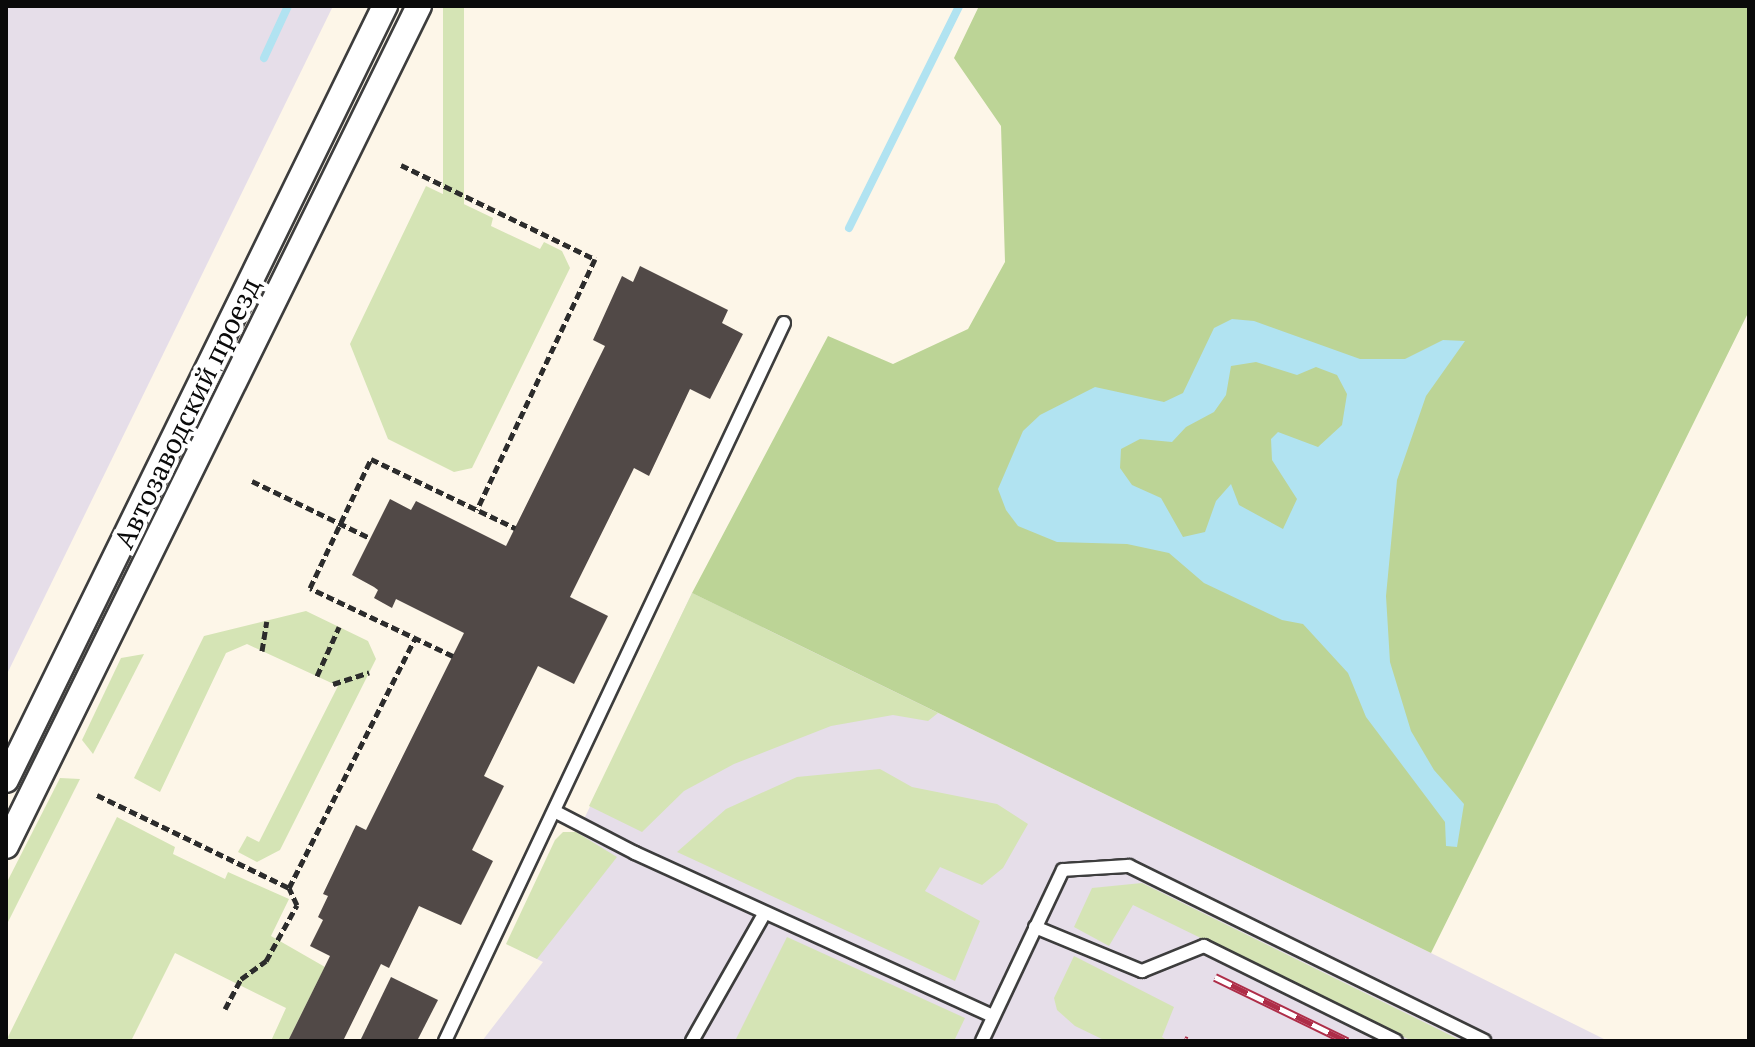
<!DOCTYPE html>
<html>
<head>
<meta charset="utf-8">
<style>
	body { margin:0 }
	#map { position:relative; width:1755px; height:1047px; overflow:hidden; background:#fdf6e8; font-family:"PT Serif",serif }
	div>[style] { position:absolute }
	.industrial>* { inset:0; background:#e6dee9 }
	.green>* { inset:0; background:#d5e4b5; transform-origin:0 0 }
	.forest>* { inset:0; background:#bcd496 }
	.water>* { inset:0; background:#b1e3f1 }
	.stream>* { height:8px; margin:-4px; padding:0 4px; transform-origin:4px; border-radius:4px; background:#b1e3f1 }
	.building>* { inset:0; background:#514947 }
	.path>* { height:5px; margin-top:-2.5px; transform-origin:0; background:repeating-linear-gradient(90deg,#2c2c2c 0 8px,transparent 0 12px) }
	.roads { filter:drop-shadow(2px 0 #3d3d3d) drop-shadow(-2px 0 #3d3d3d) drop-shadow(0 2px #3d3d3d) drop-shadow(0 -2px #3d3d3d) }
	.lane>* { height:12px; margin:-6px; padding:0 6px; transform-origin:6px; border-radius:6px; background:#fff }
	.street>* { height:24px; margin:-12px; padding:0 12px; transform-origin:12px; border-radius:12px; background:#fff }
	.rail>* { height:9px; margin-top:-4.5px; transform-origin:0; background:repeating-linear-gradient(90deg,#fff 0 18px,#ae2d48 0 36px); box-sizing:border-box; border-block:2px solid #ae2d48 }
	span { translate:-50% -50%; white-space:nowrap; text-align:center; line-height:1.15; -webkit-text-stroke:8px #fff; paint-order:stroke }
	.street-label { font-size:28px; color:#0a0a0a }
	.frame { position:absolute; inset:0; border:8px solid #0a0a0a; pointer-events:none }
</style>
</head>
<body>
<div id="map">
	<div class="industrial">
		<i style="clip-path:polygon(6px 6px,333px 6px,6px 676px)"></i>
		<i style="clip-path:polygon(692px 593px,1431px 953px,1608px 1041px,482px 1041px,543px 962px,521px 951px)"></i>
	</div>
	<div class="green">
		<i style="left:443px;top:6px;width:21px;height:290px"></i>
		<i style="clip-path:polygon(426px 186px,493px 218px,491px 226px,540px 249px,544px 242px,562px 251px,570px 268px,472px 468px,454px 472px,388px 439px,350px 344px)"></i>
		<i style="clip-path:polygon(692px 593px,938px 713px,928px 721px,893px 715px,831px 726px,734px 764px,684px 791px,642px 832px,589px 806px)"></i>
		<i style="clip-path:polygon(306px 611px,368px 641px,376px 659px,280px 850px,257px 862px,238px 852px,247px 836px,259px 842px,338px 686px,247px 644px,226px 653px,160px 792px,134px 778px,204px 636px)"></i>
		<i style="clip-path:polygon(144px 654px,93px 754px,82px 740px,121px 658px)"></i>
		<i style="clip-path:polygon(880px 769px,912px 787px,997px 804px,1028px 824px,1003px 868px,982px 885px,940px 867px,925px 891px,980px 921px,955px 981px,677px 852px,726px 809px,797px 777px)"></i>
		<i style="clip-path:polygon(60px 778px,80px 779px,6px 926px,6px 884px)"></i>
		<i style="clip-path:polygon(117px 817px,175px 847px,173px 854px,225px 879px,228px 872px,289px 899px,271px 936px,325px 967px,288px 1041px,271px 1041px,286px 1008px,175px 953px,131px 1041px,6px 1041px)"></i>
		<i style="clip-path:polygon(563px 832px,576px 832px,617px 857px,537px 959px,506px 944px,555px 840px)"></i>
		<i style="clip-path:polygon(1142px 883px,1462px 1041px,1412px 1041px,1133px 905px,1109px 946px,1074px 927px,1092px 888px)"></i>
		<i style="clip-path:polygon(787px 937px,965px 1018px,954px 1041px,735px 1041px)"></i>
		<i style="clip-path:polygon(1074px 956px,1174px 1007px,1162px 1037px,1168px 1041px,1106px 1041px,1075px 1026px,1057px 1010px,1054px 998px)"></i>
	</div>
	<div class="forest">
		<i style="clip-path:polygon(979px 6px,1749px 6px,1749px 311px,1431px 953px,692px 593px,828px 336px,893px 364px,968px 329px,1005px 262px,1001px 126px,954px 58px)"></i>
	</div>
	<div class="water">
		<i style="clip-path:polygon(evenodd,1232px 319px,1254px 321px,1360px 359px,1405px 359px,1443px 340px,1465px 341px,1426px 396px,1397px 480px,1386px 596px,1390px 662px,1411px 731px,1434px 770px,1464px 804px,1457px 847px,1446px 846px,1445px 822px,1366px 717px,1348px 673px,1303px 624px,1282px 620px,1204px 583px,1169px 553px,1127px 544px,1057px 542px,1018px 526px,1006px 510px,998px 489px,1023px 431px,1040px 415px,1095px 387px,1164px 402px,1183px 393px,1214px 328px,1232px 319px,1256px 362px,1297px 375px,1316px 367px,1337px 375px,1347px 394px,1342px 425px,1318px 447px,1278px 432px,1271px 439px,1272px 460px,1297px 499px,1283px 529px,1239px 505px,1231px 484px,1216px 501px,1205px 532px,1183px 537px,1161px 498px,1132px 485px,1120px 468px,1121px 449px,1140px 439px,1172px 442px,1186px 427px,1214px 412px,1226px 395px,1231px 366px,1256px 362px)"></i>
	</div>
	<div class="stream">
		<i style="left:264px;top:58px;width:57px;rotate:-65.2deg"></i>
		<i style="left:849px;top:228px;width:248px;rotate:-63.6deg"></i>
	</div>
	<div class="building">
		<i style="clip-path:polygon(640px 266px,728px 310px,722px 323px,743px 334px,710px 399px,690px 389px,649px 476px,634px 468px,570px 597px,608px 616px,574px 684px,538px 666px,484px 776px,504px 786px,472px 850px,493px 861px,461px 925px,419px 906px,389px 968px,381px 964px,343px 1041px,288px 1041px,330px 956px,310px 946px,323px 920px,318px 917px,328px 896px,323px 894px,356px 825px,366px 830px,464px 633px,396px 599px,392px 608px,374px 598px,378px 590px,374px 587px,352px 575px,390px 499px,411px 510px,416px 501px,506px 546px,605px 346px,593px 340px,622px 276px,633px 282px)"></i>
		<i style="clip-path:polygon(391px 977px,438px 1000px,417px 1041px,360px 1041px)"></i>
	</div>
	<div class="path">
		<i style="left:401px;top:165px;width:216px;rotate:25.9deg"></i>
		<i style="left:595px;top:259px;width:277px;rotate:115.2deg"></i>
		<i style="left:252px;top:481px;width:131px;rotate:25.8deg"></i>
		<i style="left:262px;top:651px;width:30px;rotate:-81deg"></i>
		<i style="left:453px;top:656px;width:158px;rotate:-154.6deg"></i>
		<i style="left:310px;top:588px;width:143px;rotate:-64.7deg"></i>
		<i style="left:371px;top:459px;width:160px;rotate:25.6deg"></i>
		<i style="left:317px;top:676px;width:54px;rotate:-65.8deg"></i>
		<i style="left:333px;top:684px;width:38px;rotate:-18deg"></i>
		<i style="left:97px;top:795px;width:213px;rotate:25.8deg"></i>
		<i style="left:289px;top:888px;width:279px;rotate:-63.2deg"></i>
		<i style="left:225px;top:1009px;width:34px;rotate:-62deg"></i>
		<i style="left:241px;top:979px;width:31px;rotate:-36deg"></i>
		<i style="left:266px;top:961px;width:64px;rotate:-61deg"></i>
		<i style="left:297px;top:905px;width:19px;rotate:-115deg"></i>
	</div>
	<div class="roads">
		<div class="lane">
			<i style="left:556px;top:812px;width:89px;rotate:27.4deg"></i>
			<i style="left:635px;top:853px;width:393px;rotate:24.5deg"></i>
			<i style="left:1035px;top:927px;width:116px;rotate:22.4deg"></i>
			<i style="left:1142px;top:971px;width:67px;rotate:-22deg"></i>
			<i style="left:1204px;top:946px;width:214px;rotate:26.3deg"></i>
			<i style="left:445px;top:1041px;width:794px;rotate:-64.73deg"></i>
			<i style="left:692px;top:1041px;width:146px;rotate:-60.4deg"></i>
			<i style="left:982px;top:1041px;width:189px;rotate:-64.7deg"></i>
			<i style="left:1063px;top:870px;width:66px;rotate:-3.5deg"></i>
			<i style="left:1129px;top:866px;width:396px;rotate:26.2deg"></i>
		</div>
		<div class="street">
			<i style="left:6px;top:780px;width:862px;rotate:-63.91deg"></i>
			<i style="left:6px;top:846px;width:936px;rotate:-63.82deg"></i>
		</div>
	</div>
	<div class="rail">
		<i style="left:1215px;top:977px;width:147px;rotate:25.9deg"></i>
		<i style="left:1184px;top:1040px;width:3px;rotate:18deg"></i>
	</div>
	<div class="street-label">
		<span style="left:187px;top:413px;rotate:-64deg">Автозаводский проезд</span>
	</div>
	<div class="frame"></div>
</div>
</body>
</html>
